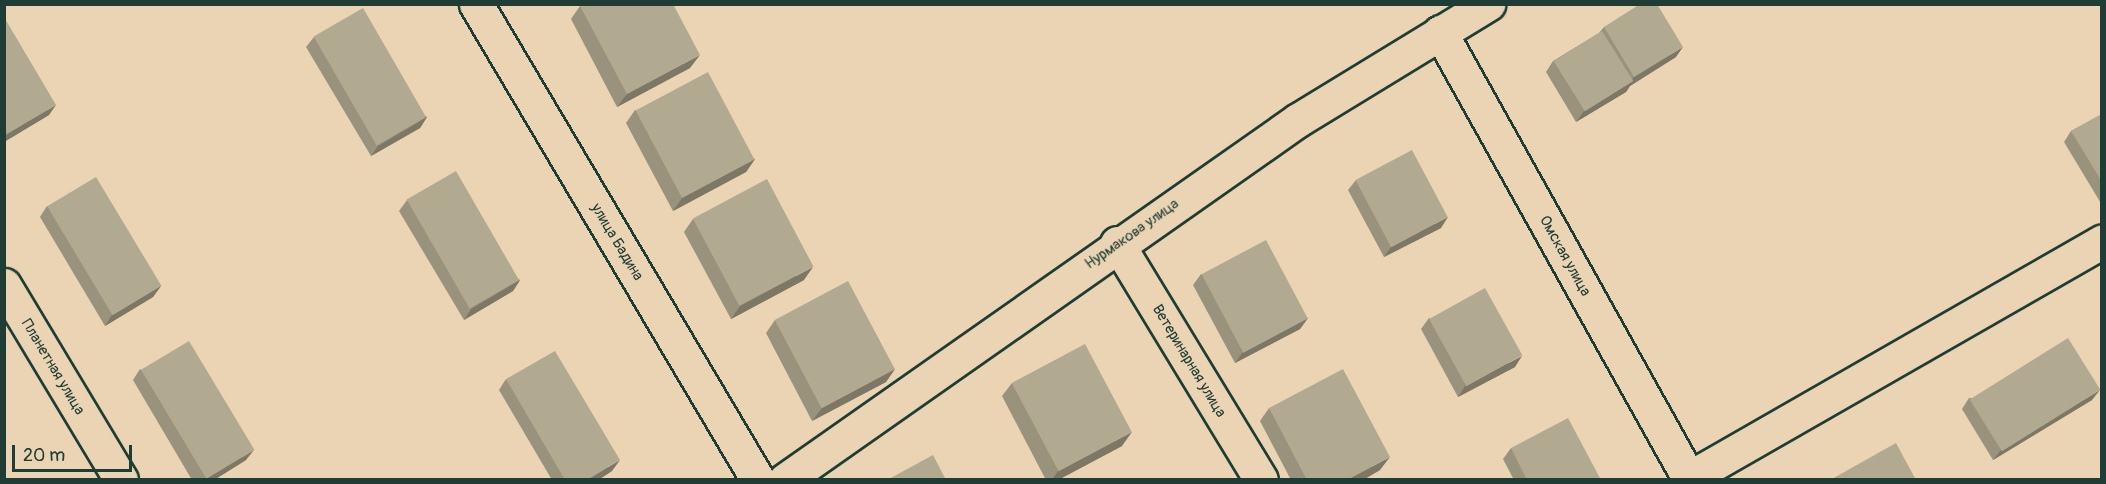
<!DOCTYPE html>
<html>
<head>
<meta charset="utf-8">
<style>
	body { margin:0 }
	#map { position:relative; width:2106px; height:484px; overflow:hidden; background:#ead4b3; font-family:Pangolin,sans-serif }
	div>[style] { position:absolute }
	.roads { filter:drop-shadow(2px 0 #1f3d34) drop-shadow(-2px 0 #1f3d34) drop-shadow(0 2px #1f3d34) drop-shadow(0 -2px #1f3d34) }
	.street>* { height:33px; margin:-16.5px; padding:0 16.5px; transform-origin:16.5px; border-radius:16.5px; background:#ead4b3 }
	.wall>* { inset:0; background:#99927c }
	.shaded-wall>* { inset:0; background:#7d7765 }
	.building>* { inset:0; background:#b2aa90; transform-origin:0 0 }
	span { translate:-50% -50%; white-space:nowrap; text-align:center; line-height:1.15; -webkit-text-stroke:5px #ead4b3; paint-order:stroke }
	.street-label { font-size:15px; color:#1f3d34 }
	.frame { position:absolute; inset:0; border:6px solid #1f3d34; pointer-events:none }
	.scale { position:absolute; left:12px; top:445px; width:120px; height:27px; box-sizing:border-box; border:3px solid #1f3d34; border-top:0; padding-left:8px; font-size:18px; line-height:21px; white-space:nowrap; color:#1f3d34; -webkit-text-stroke:4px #ead4b3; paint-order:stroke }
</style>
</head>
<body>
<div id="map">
	<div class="roads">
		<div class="street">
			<i style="left:476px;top:4px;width:553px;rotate:59.36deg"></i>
			<i style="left:1440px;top:32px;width:513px;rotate:60.84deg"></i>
			<i style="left:1117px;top:243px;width:277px;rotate:58.7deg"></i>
			<i style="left:4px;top:285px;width:227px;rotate:59deg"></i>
			<i style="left:1689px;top:478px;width:476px;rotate:-29.8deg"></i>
			<i style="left:785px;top:480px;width:627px;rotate:-35.06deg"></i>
			<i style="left:1298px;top:120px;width:223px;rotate:-31.4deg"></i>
		</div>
	</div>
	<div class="wall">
		<i style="clip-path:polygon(580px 6px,690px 68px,617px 107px,571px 19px)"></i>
		<i style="clip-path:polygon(4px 17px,49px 115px,4px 142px)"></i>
		<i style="clip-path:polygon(1604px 27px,1676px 57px,1630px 86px,1626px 92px,1576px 122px,1546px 72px,1553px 61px,1599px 33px)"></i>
		<i style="clip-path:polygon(314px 37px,427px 117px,420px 128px,371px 156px,306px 47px)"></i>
		<i style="clip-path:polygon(635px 110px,755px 159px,746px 172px,673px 211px,626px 123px)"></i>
		<i style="clip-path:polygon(2102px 114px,2102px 205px,2064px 142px,2071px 131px)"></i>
		<i style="clip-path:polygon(1356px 180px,1441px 228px,1384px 257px,1348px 190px)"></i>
		<i style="clip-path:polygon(407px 200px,520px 280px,513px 291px,464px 320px,399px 211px)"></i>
		<i style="clip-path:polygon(47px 206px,161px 286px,153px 297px,105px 326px,40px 217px)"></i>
		<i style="clip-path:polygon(693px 219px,804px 280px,731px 319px,684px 232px)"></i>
		<i style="clip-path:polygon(1201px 274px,1308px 318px,1300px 329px,1235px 363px,1193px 285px)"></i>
		<i style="clip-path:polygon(1429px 318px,1515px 367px,1458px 397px,1421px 329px)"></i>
		<i style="clip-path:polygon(775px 320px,895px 369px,886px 382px,812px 421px,766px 333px)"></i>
		<i style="clip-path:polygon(140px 369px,246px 460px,214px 480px,192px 480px,133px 380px)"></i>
		<i style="clip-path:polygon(506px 379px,612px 471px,598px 480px,552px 480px,499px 390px)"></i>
		<i style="clip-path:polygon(1012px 383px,1122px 446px,1058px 480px,1046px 480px,1002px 396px)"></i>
		<i style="clip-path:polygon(1969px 398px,2092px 400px,1993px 460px,1962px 409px)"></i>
		<i style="clip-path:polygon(1269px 408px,1380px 470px,1363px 480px,1291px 480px,1260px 421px)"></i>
		<i style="clip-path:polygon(1511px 448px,1601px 480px,1514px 480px,1503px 459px)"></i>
	</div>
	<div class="shaded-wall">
		<i style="clip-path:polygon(1683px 47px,1676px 57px,1630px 86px,1626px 92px,1576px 122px,1584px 111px,1630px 83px,1634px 77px)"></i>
		<i style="clip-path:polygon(700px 55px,690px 68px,617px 107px,627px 94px)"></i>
		<i style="clip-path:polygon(56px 105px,49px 115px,4px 142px,4px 138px,7px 134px)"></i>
		<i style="clip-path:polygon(427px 117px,420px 128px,371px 156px,378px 146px)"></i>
		<i style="clip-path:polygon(755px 159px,746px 172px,673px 211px,682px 198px)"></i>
		<i style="clip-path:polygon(1448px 217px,1441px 228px,1384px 257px,1391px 247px)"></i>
		<i style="clip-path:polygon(813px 267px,804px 280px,731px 319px,740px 306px)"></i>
		<i style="clip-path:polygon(520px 280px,513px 291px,464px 320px,471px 309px)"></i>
		<i style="clip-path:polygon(161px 286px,153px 297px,105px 326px,112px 315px)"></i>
		<i style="clip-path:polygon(1308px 318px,1300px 329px,1235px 363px,1242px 353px)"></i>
		<i style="clip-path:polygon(1522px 356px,1515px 367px,1458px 397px,1465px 386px)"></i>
		<i style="clip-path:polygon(895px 369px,886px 382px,812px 421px,822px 408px)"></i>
		<i style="clip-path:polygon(2100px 390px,2092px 400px,1993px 460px,2001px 450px)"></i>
		<i style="clip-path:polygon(1132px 432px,1122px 446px,1058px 480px,1052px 480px,1058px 471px)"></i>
		<i style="clip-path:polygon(254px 450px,246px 460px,214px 480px,204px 480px)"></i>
		<i style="clip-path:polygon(1390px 457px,1380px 470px,1363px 480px,1347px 480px)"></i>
		<i style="clip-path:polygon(620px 460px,612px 471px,598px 480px,587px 480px)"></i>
	</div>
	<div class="building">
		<i style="clip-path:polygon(583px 4px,673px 4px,700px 55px,627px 94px,580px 6px)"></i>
		<i style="clip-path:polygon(1640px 4px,1657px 4px,1683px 47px,1634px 77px,1604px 27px)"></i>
		<i style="left:363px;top:8px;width:126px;height:57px;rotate:60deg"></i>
		<i style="clip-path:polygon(4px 17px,56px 105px,7px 134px,4px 129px)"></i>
		<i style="left:1602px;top:31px;width:59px;height:57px;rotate:58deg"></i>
		<i style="left:708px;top:72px;width:99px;height:82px;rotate:62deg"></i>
		<i style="clip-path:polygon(2102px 114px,2102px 182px,2071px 131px)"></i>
		<i style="left:1412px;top:150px;width:76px;height:64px;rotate:62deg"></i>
		<i style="left:456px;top:171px;width:126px;height:57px;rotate:60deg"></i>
		<i style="left:96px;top:177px;width:127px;height:57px;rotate:59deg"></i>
		<i style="left:767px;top:179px;width:99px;height:84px;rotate:62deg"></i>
		<i style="left:1266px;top:240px;width:89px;height:73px;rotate:62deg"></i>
		<i style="left:848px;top:281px;width:100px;height:83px;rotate:62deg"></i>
		<i style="left:1485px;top:288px;width:77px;height:64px;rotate:61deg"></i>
		<i style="left:2068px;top:338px;width:61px;height:116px;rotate:58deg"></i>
		<i style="left:189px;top:341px;width:127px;height:56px;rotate:59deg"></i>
		<i style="left:1085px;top:344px;width:100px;height:83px;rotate:62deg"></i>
		<i style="clip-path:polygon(555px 351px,620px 460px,587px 480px,565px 480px,506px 379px)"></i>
		<i style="clip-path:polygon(1343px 369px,1390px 457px,1347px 480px,1307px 480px,1269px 408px)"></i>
		<i style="clip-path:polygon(1568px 418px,1601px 480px,1527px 480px,1511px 448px)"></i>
		<i style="clip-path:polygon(1896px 443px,1916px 480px,1830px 480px)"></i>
		<i style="clip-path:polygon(933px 455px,946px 480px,887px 480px)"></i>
	</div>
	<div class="street-label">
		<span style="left:1132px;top:234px;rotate:-35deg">Нурмакова улица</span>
		<span style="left:617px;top:242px;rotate:59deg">улица Бадина</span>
		<span style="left:1565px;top:256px;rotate:61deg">Омская улица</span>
		<span style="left:1189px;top:361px;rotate:59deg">Ветеринарная улица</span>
		<span style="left:53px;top:367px;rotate:59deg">Планетная улица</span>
	</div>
	<div class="frame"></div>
	<div class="scale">20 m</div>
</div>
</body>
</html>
